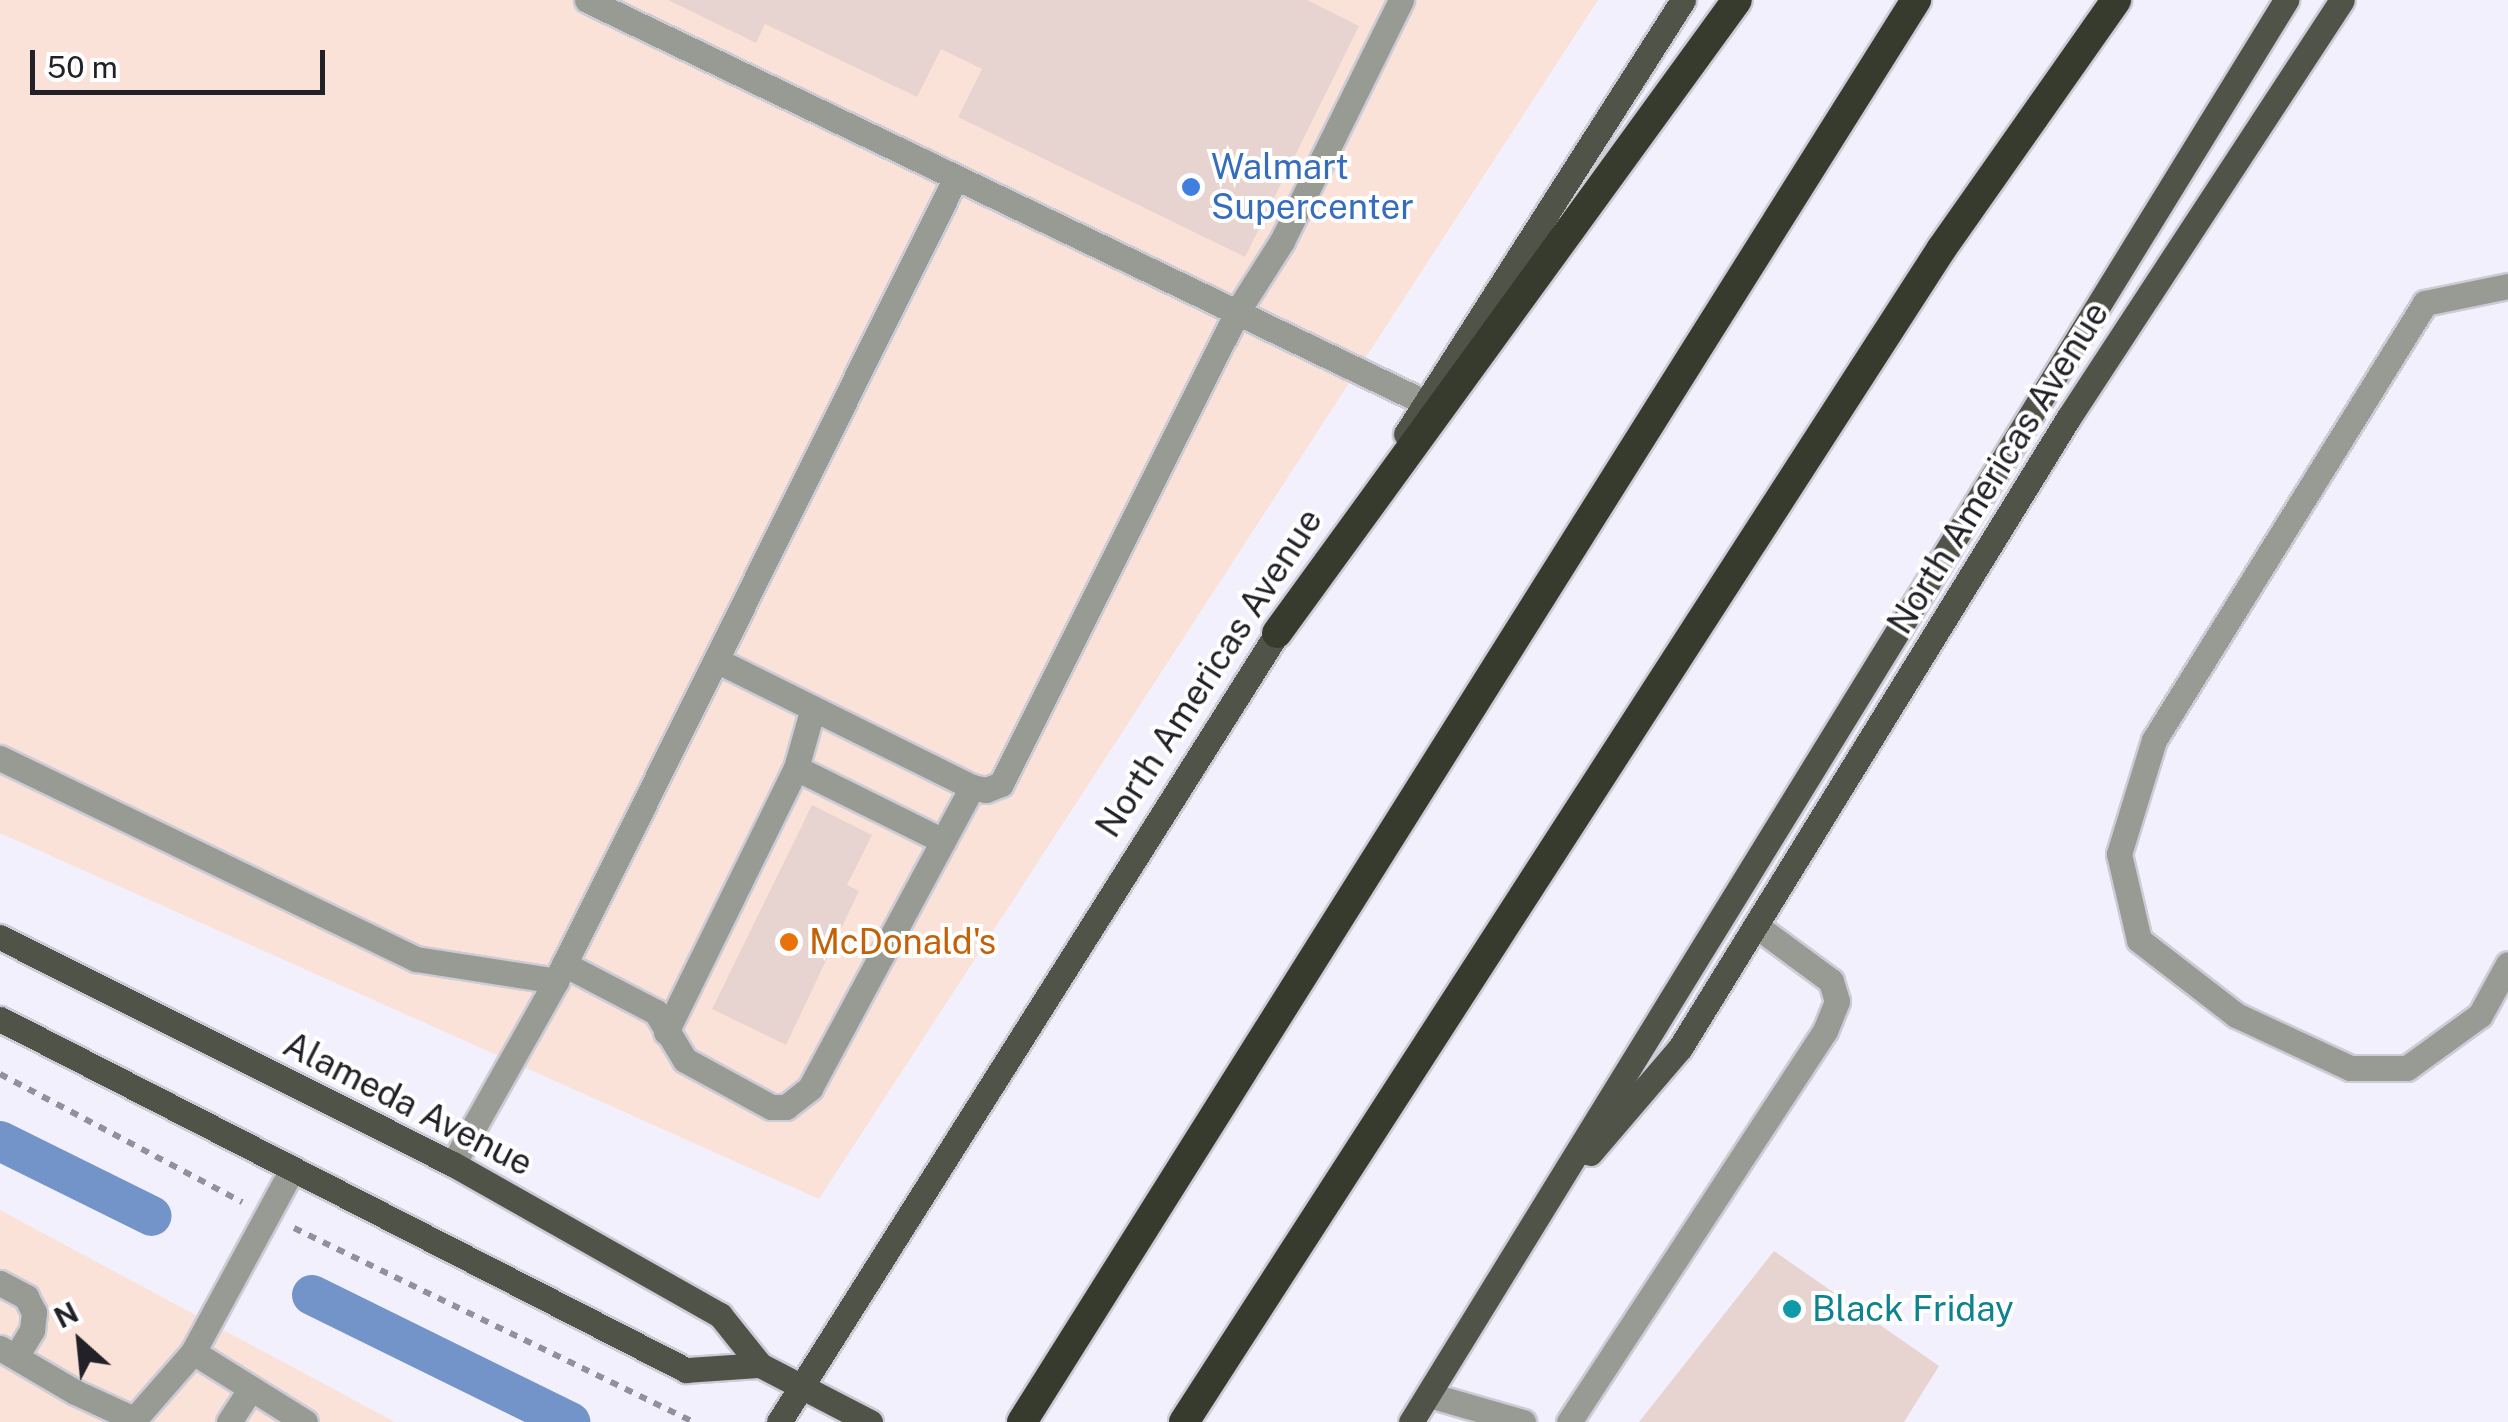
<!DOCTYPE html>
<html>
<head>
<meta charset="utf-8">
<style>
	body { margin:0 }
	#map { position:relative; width:2508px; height:1422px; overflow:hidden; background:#f2f0fd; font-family:"Public Sans",sans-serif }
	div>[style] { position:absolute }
	.commercial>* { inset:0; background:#fbe2d9 }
	.canal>* { height:40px; margin:-20px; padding:0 20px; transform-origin:20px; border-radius:20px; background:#7394c9 }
	.building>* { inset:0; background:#e7d4d1 }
	.path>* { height:6px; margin-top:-3px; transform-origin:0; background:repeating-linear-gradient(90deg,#92909a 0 8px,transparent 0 16px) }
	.roads { filter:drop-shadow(2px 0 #cdcbd6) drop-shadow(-2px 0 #cdcbd6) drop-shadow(0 2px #cdcbd6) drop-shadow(0 -2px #cdcbd6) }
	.minor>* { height:25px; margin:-12.5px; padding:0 12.5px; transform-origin:12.5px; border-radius:12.5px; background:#989a94 }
	.major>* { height:25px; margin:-12.5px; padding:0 12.5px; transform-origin:12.5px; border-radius:12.5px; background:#4f5348 }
	.highway>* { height:30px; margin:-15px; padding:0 15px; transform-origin:15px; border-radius:15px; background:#363b2e }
	.dots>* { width:28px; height:28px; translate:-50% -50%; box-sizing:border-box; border:5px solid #fff; border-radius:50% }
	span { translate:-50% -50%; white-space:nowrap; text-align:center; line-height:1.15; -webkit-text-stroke:8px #fff; paint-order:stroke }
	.shop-label { font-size:35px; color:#366cbe }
	.left { translate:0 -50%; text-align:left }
	.street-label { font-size:35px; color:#222127 }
	.food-label { font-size:35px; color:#c56008 }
	.culture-label { font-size:35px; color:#0d838f }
	.north { position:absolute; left:30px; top:1292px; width:100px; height:100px; -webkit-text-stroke:8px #fff; paint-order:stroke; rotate:333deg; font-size:28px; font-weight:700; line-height:40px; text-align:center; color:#222127 }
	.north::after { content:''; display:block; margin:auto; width:35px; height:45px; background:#222127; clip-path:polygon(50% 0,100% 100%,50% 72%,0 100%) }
	.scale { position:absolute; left:30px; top:50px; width:295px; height:45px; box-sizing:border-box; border:5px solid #222127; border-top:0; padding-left:12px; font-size:30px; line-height:35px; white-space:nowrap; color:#222127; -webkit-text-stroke:8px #fff; paint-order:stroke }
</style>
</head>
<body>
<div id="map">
	<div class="commercial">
		<i style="clip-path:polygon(0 0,1598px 0,819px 1199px,0 833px)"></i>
		<i style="clip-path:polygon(0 1210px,395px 1422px,0 1422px)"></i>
	</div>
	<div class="canal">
		<i style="left:0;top:1141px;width:169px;rotate:26.3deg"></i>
		<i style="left:312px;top:1295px;width:288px;rotate:26.2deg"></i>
	</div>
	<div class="building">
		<i style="clip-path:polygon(668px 0,1307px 0,1359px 26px,1245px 257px,958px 117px,982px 69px,941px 49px,917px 97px,765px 24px,756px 43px)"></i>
		<i style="clip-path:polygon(812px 805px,872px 835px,847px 885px,859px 891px,786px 1045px,712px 1009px)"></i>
		<i style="clip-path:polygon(1774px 1251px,1939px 1366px,1904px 1422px,1639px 1422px)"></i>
	</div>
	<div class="path">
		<i style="left:0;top:1074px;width:274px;rotate:27.9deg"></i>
		<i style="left:294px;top:1228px;width:444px;rotate:25.9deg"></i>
	</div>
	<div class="roads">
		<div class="minor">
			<i style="left:587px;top:0;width:931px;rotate:25.66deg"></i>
			<i style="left:2508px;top:286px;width:85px;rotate:168.4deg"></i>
			<i style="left:2425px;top:303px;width:514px;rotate:121.8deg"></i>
			<i style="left:2154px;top:740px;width:119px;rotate:107.1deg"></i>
			<i style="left:2119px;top:854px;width:88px;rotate:76.9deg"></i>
			<i style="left:2139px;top:940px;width:123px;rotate:37.7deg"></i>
			<i style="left:2236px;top:1015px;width:126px;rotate:24.9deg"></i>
			<i style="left:2350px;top:1068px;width:57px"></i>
			<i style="left:2407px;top:1068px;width:90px;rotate:-36deg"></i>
			<i style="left:2480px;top:1015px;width:58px;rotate:-61.2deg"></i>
			<i style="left:716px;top:660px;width:286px;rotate:26.4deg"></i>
			<i style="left:972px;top:787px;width:14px;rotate:12deg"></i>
			<i style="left:986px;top:790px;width:16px;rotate:-22deg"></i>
			<i style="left:1001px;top:784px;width:528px;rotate:-63.43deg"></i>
			<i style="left:1237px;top:312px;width:84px;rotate:-57.6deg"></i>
			<i style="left:1282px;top:241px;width:269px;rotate:-63.7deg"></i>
			<i style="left:0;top:758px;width:462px;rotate:25.8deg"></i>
			<i style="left:416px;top:959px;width:142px;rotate:8.9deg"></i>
			<i style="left:796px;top:768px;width:62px;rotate:-74.2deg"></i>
			<i style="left:564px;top:964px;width:104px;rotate:27.6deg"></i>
			<i style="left:656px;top:1012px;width:56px;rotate:58.9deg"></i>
			<i style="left:685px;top:1060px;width:98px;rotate:28.7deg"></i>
			<i style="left:771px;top:1107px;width:15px"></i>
			<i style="left:786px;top:1107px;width:31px;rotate:-38deg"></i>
			<i style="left:810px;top:1088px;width:342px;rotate:-61.7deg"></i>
			<i style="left:666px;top:1032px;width:294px;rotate:-63.8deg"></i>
			<i style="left:796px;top:768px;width:164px;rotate:26.4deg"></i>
			<i style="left:453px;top:1164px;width:210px;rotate:-60.6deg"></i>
			<i style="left:556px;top:981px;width:898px;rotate:-63.55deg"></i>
			<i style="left:0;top:1283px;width:30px;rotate:28deg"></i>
			<i style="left:26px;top:1297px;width:17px;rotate:62deg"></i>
			<i style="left:34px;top:1312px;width:18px;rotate:96deg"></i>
			<i style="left:32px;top:1330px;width:31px;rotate:121deg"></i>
			<i style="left:0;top:1348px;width:87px;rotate:30.4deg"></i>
			<i style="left:75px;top:1392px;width:65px;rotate:24.6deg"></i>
			<i style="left:193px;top:1352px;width:132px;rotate:32deg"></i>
			<i style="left:1429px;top:1395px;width:98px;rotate:16deg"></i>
			<i style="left:132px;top:1422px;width:93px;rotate:-48.9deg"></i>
			<i style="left:193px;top:1352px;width:207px;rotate:-61.5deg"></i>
			<i style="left:229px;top:1422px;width:40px;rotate:-57.1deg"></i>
			<i style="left:1569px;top:1422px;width:467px;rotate:-56.8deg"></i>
			<i style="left:1825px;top:1031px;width:32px;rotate:-68deg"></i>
			<i style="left:1837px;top:1001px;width:21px;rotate:-107deg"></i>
			<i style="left:1831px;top:981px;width:94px;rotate:-143.6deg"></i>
		</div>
		<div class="major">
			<i style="left:1406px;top:434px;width:515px;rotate:-57.45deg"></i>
			<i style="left:0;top:937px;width:507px;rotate:26.62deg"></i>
			<i style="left:453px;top:1164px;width:307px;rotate:29.5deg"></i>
			<i style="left:720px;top:1315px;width:64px;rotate:51.3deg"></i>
			<i style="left:760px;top:1365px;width:124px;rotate:27.4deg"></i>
			<i style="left:0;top:1019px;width:771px;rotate:27.1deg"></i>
			<i style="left:686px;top:1370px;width:74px;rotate:-3.9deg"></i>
			<i style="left:1590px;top:1153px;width:138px;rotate:-49.4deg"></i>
			<i style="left:1680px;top:1048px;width:741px;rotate:-58.35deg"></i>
			<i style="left:2069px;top:417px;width:498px;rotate:-56.8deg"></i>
			<i style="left:779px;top:1422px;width:950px;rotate:-57.73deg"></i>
			<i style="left:1411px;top:1422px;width:1670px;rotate:-58.39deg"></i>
		</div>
		<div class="highway">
			<i style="left:1277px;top:633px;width:782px;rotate:-53.99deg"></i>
			<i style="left:1022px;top:1422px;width:1680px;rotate:-57.84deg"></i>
			<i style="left:1184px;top:1422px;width:1397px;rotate:-57.15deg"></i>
			<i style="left:1942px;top:248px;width:303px;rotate:-54.9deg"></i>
		</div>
	</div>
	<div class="dots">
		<i style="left:1191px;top:187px;background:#3f7fe0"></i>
		<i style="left:789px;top:942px;background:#e8710a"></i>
		<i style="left:1792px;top:1309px;background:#0f9aa8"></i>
	</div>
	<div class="shop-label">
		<span class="left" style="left:1211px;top:187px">Walmart<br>Supercenter</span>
	</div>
	<div class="street-label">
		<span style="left:1998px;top:468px;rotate:-58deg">North Americas Avenue</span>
		<span style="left:1209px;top:673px;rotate:-57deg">North Americas Avenue</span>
		<span style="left:408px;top:1104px;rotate:27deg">Alameda Avenue</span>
	</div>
	<div class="food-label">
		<span class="left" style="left:809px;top:942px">McDonald's</span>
	</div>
	<div class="culture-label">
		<span class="left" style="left:1812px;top:1309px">Black Friday</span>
	</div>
	<div class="north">N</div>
	<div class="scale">50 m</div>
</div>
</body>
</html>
